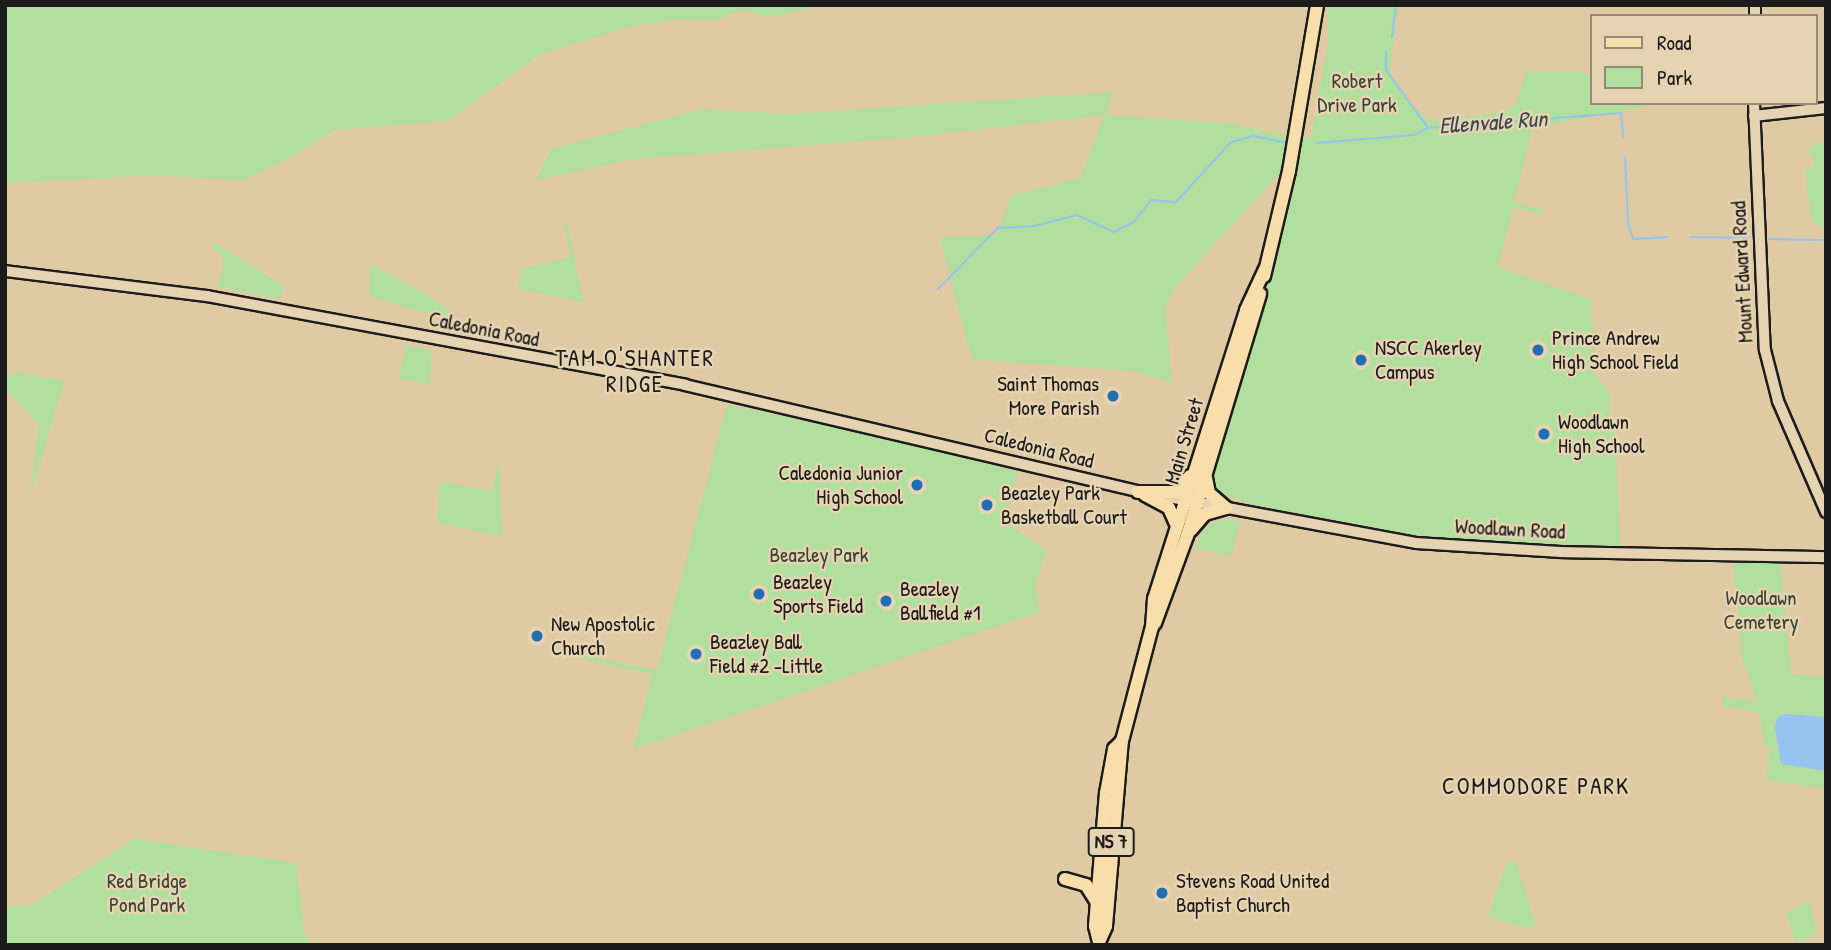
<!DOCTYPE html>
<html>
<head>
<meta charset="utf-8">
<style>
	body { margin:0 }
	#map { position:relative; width:1831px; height:950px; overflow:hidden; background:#dfcaa4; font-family:"Patrick Hand",sans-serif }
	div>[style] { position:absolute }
	.green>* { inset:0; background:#b1df9d }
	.water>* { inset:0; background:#95c4f0 }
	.stream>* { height:2px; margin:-1px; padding:0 1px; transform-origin:1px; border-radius:1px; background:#95c4f0 }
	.roads { filter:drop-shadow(2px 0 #1c1c1c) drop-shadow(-2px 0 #1c1c1c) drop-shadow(0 2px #1c1c1c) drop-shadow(0 -2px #1c1c1c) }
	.minor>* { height:10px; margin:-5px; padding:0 5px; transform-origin:5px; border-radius:5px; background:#e6d3b1 }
	.major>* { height:12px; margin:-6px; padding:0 6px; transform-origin:6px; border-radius:6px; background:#f8deab }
	.dots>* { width:19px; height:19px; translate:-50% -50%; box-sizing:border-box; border:4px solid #e6d3b1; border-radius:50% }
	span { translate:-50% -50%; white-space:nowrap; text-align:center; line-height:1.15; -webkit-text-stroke:5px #e6d3b1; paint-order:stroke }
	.shield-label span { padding:2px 5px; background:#e6d3b1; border:2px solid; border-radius:5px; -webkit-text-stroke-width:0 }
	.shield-label { font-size:19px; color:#1c1c1c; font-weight:700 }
	.park-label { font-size:21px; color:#3a4336 }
	.street-label { font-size:21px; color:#1c1c1c }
	.poi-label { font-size:21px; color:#1c1c1c }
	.left { translate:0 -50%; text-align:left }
	.right { translate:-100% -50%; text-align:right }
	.water-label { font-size:23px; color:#3a4651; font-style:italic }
	.neighbourhood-label { font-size:23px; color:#1c1c1c; letter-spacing:2px }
	.frame { position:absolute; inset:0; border:7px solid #1c1c1c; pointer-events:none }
	.legend { position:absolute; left:1590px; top:14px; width:228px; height:91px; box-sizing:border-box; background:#e6d3b1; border:2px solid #958a75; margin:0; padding:9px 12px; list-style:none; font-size:21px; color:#1c1c1c }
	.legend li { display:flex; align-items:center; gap:14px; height:35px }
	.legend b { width:35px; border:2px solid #958a75 }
</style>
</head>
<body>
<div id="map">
	<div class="green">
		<i style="clip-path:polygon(5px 5px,813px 5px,814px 8px,770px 17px,740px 10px,714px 21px,679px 19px,629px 27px,541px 54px,448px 121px,334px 130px,292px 157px,241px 181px,157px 175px,5px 183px)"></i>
		<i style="clip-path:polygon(1328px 5px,1398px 5px,1390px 73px,1410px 104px,1429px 120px,1505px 112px,1516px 104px,1526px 72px,1582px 72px,1591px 78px,1591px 103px,1663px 103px,1532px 128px,1514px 203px,1544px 210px,1543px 214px,1513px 208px,1498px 267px,1591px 299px,1595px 374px,1610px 395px,1608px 429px,1615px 430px,1620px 548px,1414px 544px,1244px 509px,1246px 501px,1204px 491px,1288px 213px,1303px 139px,1312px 135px,1328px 44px)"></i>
		<i style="clip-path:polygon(1112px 92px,1107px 115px,1227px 123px,1296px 138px,1290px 162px,1175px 287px,1165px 308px,1172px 382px,1133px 371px,972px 359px,940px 237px,997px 236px,1011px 196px,1080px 178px,1105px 115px,903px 138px,634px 159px,536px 180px,551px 149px,702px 109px,792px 114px)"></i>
		<i style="clip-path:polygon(1818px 142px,1826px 142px,1826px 233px,1811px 218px,1805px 170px,1815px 166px,1808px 147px)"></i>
		<i style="clip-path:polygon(564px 224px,567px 224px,584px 302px,518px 289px,522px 269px,571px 257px)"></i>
		<i style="clip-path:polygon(215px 243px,284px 286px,280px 299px,218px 287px,224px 258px,212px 247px)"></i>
		<i style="clip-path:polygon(370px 264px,426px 294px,456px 316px,453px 321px,369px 296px)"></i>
		<i style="clip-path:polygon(406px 346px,432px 350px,429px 384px,399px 379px)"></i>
		<i style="clip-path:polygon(16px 372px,64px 381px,30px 496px,39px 425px,5px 388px,7px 378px)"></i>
		<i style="clip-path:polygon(727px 405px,873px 434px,1018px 472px,1006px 522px,1046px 551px,1035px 586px,1039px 612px,634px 749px,652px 674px,584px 660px,582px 655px,657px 670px)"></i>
		<i style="clip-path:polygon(499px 460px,502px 536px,437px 523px,441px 481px,492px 491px)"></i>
		<i style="clip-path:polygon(1223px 519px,1240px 522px,1231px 556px,1195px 548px,1204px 527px)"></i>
		<i style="clip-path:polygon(1733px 562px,1780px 562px,1791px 674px,1826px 678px,1826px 717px,1785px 714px,1777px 719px,1776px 740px,1781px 764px,1826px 771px,1826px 789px,1766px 780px,1770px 748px,1765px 747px,1759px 712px,1724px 707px,1722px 697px,1758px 702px,1742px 658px)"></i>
		<i style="clip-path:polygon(134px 839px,296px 863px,304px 932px,311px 945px,5px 945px,5px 906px,32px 905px)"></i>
		<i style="clip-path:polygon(1508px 860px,1516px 863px,1536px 926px,1525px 928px,1488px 916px)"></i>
		<i style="clip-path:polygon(1809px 901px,1817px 932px,1809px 939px,1795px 941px,1786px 912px)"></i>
	</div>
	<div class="water">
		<i style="clip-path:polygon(1785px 714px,1826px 717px,1826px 771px,1781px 764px,1775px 728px,1777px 718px)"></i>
	</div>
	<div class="stream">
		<i style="left:1392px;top:37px;width:32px;rotate:-83deg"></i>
		<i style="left:1386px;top:52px;width:18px;rotate:90deg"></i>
		<i style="left:1386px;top:70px;width:72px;rotate:54.1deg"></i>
		<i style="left:1428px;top:128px;width:194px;rotate:-4.4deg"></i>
		<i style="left:1621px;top:113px;width:24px;rotate:85deg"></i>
		<i style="left:1317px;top:143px;width:97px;rotate:-4.7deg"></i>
		<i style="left:1414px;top:135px;width:13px;rotate:-27deg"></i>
		<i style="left:1625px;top:157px;width:66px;rotate:87.4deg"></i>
		<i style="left:1628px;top:223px;width:17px;rotate:73deg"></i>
		<i style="left:1633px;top:239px;width:34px;rotate:-3deg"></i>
		<i style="left:1690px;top:237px;width:59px;rotate:1deg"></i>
		<i style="left:1769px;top:239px;width:57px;rotate:1deg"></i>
		<i style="left:938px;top:289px;width:86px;rotate:-45.5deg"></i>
		<i style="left:998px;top:228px;width:36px;rotate:-3deg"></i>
		<i style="left:1034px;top:226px;width:44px;rotate:-14.3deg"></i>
		<i style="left:1077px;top:215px;width:41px;rotate:24.7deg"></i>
		<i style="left:1114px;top:232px;width:22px;rotate:-27deg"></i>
		<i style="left:1134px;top:222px;width:28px;rotate:-52deg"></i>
		<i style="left:1151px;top:200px;width:25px;rotate:5deg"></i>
		<i style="left:1176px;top:202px;width:81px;rotate:-47.5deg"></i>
		<i style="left:1231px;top:142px;width:24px;rotate:-15deg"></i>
		<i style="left:1254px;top:136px;width:35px;rotate:12deg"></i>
	</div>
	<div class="roads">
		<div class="minor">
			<i style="left:1755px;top:16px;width:11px;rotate:-90deg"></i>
			<i style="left:1754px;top:103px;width:247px;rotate:87.5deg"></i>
			<i style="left:1765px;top:350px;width:53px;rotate:75.7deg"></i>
			<i style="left:1778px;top:401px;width:121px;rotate:66.6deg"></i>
			<i style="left:1754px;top:116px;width:72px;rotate:-6.3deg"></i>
			<i style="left:5px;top:271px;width:204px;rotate:7.1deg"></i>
			<i style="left:207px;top:296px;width:486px;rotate:10.5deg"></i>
			<i style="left:685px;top:385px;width:472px;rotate:13.2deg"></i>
			<i style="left:1163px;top:496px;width:257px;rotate:10.5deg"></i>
			<i style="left:1416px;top:543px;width:145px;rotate:3.6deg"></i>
			<i style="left:1561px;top:552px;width:265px;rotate:1.1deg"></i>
		</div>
		<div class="major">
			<i style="left:1264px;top:276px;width:108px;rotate:-76.6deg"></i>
			<i style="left:1289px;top:171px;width:168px;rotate:-80.4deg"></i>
			<i style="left:1206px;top:478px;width:15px;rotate:79deg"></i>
			<i style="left:1209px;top:493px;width:23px;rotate:41deg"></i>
			<i style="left:1138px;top:492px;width:38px"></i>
			<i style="left:1176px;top:492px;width:21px;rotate:-49deg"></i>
			<i style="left:1145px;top:495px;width:27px;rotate:28deg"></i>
			<i style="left:1169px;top:508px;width:20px;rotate:66deg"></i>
			<i style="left:1191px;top:530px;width:21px;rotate:-49deg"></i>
			<i style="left:1205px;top:514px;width:22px;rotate:-16deg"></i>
			<i style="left:1155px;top:623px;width:93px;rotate:-69.8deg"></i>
			<i style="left:1187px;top:536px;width:253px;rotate:-73.2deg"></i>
			<i style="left:1065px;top:879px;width:22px;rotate:16deg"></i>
			<i style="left:1086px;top:885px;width:19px;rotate:58deg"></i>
			<i style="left:1099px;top:942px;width:17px;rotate:-66deg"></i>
			<i style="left:1106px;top:926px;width:186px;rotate:-85.1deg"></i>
			<i style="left:1122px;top:741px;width:118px;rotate:-75.3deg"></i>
			<i style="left:1152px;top:627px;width:28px;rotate:-86deg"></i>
			<i style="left:1154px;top:599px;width:303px;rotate:-72.3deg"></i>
			<i style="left:1246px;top:310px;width:45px;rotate:-65.1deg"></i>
			<i style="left:1099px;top:942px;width:16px;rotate:-104deg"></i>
			<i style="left:1095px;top:926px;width:133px;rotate:-85.3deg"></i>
			<i style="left:1106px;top:793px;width:45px;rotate:-79.7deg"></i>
			<i style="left:1114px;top:749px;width:11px;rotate:-45deg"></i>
		</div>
	</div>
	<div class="dots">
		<i style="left:1538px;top:350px;background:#1f6fb2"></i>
		<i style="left:1361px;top:360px;background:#1f6fb2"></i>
		<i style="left:1113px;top:396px;background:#1f6fb2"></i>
		<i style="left:1544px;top:434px;background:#1f6fb2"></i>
		<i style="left:917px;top:485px;background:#1f6fb2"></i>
		<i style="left:987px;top:505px;background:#1f6fb2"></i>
		<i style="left:759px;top:594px;background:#1f6fb2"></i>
		<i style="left:886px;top:601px;background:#1f6fb2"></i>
		<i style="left:537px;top:636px;background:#1f6fb2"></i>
		<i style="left:696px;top:654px;background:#1f6fb2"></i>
		<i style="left:1162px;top:893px;background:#1f6fb2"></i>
	</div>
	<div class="shield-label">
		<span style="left:1111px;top:842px">NS 7</span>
	</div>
	<div class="park-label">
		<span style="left:1357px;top:93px">Robert<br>Drive Park</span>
		<span style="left:819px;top:555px">Beazley Park</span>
		<span style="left:1761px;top:610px">Woodlawn<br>Cemetery</span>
		<span style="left:147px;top:893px">Red Bridge<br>Pond Park</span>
	</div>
	<div class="street-label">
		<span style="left:1742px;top:272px;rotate:-93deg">Mount Edward Road</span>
		<span style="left:484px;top:329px;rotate:11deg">Caledonia Road</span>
		<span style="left:1184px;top:441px;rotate:-73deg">Main Street</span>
		<span style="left:1039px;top:448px;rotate:14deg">Caledonia Road</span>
		<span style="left:1510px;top:529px;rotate:3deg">Woodlawn Road</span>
	</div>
	<div class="poi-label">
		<span class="left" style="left:1552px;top:350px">Prince Andrew<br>High School Field</span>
		<span class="left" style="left:1375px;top:360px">NSCC Akerley<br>Campus</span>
		<span class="right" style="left:1099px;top:396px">Saint Thomas<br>More Parish</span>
		<span class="left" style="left:1558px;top:434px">Woodlawn<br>High School</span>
		<span class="right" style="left:903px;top:485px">Caledonia Junior<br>High School</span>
		<span class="left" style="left:1001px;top:505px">Beazley Park<br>Basketball Court</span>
		<span class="left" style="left:773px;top:594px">Beazley<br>Sports Field</span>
		<span class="left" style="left:900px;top:601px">Beazley<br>Ballfield #1</span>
		<span class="left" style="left:551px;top:636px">New Apostolic<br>Church</span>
		<span class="left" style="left:710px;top:654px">Beazley Ball<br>Field #2 -Little</span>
		<span class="left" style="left:1176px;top:893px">Stevens Road United<br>Baptist Church</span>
	</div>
	<div class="water-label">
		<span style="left:1493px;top:122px;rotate:-4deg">Ellenvale Run</span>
	</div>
	<div class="neighbourhood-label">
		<span style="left:635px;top:371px">TAM O'SHANTER<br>RIDGE</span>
		<span style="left:1536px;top:786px">COMMODORE PARK</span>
	</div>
	<div class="frame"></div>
	<ul class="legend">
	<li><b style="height:9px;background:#f8deab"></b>Road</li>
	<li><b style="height:19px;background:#b1df9d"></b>Park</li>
	</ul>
</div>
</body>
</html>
